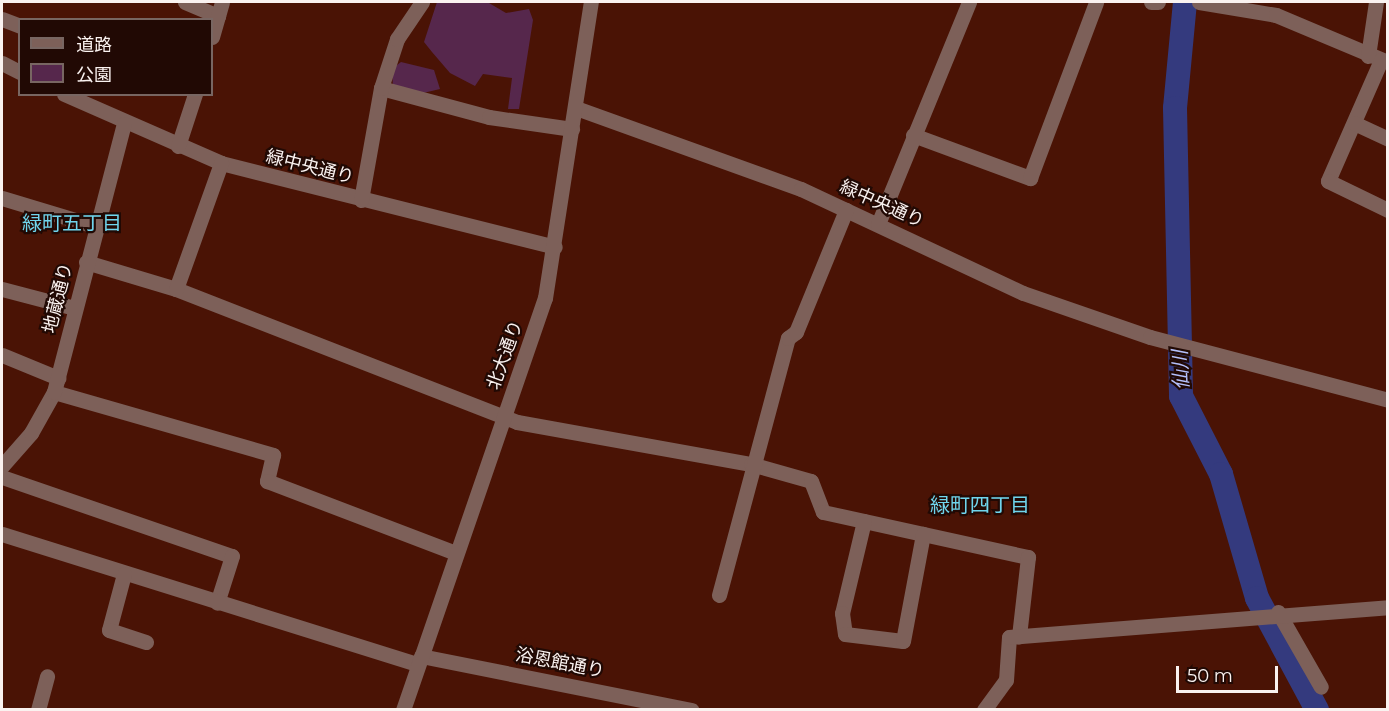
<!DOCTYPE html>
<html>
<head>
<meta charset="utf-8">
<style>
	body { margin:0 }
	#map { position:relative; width:1389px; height:711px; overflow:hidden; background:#4a1305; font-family:Montserrat,"Noto Sans JP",sans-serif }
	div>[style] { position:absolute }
	.green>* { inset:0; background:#56274c }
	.river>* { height:24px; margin:-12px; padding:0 12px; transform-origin:12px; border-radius:12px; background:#343a7e }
	.minor>* { height:15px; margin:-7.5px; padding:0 7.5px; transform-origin:7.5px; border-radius:7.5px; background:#7d6059 }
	span { translate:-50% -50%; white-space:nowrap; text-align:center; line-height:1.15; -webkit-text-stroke:4.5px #210904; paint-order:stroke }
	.street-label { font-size:18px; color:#faf2f0 }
	.neighbourhood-label { font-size:20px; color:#70d5ed }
	.water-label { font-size:20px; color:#b4c0fc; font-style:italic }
	.frame { position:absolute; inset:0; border:3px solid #faf2f0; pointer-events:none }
	.legend { position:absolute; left:18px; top:18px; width:195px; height:78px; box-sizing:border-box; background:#210904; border:2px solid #786662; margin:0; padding:8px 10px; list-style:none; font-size:18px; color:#faf2f0 }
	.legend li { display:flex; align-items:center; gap:12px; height:30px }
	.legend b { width:30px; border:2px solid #786662 }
	.scale { position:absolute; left:1176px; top:666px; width:102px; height:27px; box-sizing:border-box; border:3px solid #faf2f0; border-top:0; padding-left:8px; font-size:18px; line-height:21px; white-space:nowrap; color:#faf2f0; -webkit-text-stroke:4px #210904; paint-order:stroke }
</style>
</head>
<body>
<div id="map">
	<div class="green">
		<i style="clip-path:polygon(437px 2px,489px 3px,506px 13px,529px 9px,533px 20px,519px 109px,508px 109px,512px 78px,483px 74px,475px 86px,450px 73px,432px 52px,424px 42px)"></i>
		<i style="clip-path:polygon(401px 62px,434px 70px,440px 89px,419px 94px,393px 88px,392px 69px)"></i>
	</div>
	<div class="river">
		<i style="left:1185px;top:2px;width:106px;rotate:95.4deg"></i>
		<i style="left:1175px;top:108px;width:288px;rotate:88.8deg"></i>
		<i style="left:1181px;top:396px;width:88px;rotate:62.9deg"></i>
		<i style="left:1221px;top:474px;width:129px;rotate:73.8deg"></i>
		<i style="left:1257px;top:598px;width:127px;rotate:61.8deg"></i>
	</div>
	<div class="minor">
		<i style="left:185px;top:2px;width:36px;rotate:23deg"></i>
		<i style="left:1151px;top:2px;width:7px"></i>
		<i style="left:1199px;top:2px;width:78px;rotate:9.6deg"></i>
		<i style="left:1276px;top:15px;width:121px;rotate:22.8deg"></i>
		<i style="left:2px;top:19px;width:19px;rotate:21deg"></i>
		<i style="left:212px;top:37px;width:36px;rotate:-74deg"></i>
		<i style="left:1368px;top:56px;width:55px;rotate:-81.6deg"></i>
		<i style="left:1381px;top:60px;width:132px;rotate:113.7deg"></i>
		<i style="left:1328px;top:181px;width:67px;rotate:25.8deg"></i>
		<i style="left:2px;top:63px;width:20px;rotate:27deg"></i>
		<i style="left:381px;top:88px;width:112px;rotate:15deg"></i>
		<i style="left:489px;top:117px;width:84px;rotate:8.2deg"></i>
		<i style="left:64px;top:94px;width:171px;rotate:23.7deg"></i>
		<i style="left:221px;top:163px;width:344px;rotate:14.1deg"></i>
		<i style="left:576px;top:108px;width:239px;rotate:19.8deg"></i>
		<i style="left:801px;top:189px;width:245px;rotate:25.1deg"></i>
		<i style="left:1023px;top:293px;width:134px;rotate:19.1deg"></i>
		<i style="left:1150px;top:337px;width:246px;rotate:14.8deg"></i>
		<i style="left:1354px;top:123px;width:38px;rotate:25deg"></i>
		<i style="left:913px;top:135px;width:125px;rotate:20.2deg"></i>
		<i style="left:1030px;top:178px;width:188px;rotate:-69.4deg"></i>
		<i style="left:178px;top:146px;width:55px;rotate:-71.9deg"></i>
		<i style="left:2px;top:198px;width:97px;rotate:16.8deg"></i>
		<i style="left:361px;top:200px;width:114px;rotate:-79.9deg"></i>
		<i style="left:381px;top:88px;width:52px;rotate:-71.9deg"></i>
		<i style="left:397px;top:39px;width:45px;rotate:-56deg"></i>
		<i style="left:878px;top:224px;width:240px;rotate:-67.7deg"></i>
		<i style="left:86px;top:262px;width:94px;rotate:16.7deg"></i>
		<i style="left:176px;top:289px;width:366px;rotate:21.3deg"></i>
		<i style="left:517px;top:422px;width:238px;rotate:10.2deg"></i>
		<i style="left:751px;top:464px;width:62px;rotate:15.8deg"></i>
		<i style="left:811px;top:481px;width:33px;rotate:69deg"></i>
		<i style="left:823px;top:512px;width:210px;rotate:12.4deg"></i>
		<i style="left:1028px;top:557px;width:80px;rotate:96.5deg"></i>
		<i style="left:2px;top:289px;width:75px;rotate:14.6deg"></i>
		<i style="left:176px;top:289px;width:134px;rotate:-70.3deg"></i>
		<i style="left:2px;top:355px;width:61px;rotate:22.3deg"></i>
		<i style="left:54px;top:392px;width:228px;rotate:16deg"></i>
		<i style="left:273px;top:455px;width:27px;rotate:103deg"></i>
		<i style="left:267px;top:481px;width:202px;rotate:20.9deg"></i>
		<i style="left:2px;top:466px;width:44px;rotate:-48.7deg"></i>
		<i style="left:31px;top:433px;width:47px;rotate:-60.7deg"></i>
		<i style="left:54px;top:392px;width:277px;rotate:-75.4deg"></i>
		<i style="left:2px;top:477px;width:243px;rotate:19deg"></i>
		<i style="left:232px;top:556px;width:49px;rotate:107.7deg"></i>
		<i style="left:864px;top:521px;width:95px;rotate:103.4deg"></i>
		<i style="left:842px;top:613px;width:21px;rotate:82deg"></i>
		<i style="left:845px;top:634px;width:58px;rotate:6.9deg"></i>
		<i style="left:903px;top:641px;width:109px;rotate:-79.4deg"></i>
		<i style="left:2px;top:534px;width:436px;rotate:17.4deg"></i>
		<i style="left:124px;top:574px;width:58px;rotate:105deg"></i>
		<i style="left:109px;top:630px;width:39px;rotate:18deg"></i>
		<i style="left:719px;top:595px;width:266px;rotate:-75deg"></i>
		<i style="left:788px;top:338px;width:10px;rotate:-37deg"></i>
		<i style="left:796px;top:332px;width:132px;rotate:-67.7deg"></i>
		<i style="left:1278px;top:612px;width:86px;rotate:60.2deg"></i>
		<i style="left:421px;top:656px;width:276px;rotate:11.3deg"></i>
		<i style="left:38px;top:710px;width:35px;rotate:-75deg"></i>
		<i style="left:403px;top:710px;width:436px;rotate:-71deg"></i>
		<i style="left:545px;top:298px;width:300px;rotate:-81.2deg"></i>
		<i style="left:984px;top:710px;width:37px;rotate:-54deg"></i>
		<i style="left:1006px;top:680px;width:43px;rotate:-86deg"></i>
		<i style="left:1009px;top:637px;width:380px;rotate:-4.5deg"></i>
	</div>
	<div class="street-label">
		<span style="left:310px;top:167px;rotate:14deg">緑中央通り</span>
		<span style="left:882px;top:204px;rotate:24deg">緑中央通り</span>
		<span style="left:58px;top:298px;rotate:-76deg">地蔵通り</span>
		<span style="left:505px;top:355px;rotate:-70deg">北大通り</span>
		<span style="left:560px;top:663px;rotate:11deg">浴恩館通り</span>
	</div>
	<div class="neighbourhood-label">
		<span style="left:72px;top:223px">緑町五丁目</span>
		<span style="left:980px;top:505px">緑町四丁目</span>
	</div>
	<div class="water-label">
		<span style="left:1181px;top:370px;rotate:-93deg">仙川</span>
	</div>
	<div class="frame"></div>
	<ul class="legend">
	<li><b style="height:8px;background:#7d6059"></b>道路</li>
	<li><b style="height:16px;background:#56274c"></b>公園</li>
	</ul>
	<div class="scale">50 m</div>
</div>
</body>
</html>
